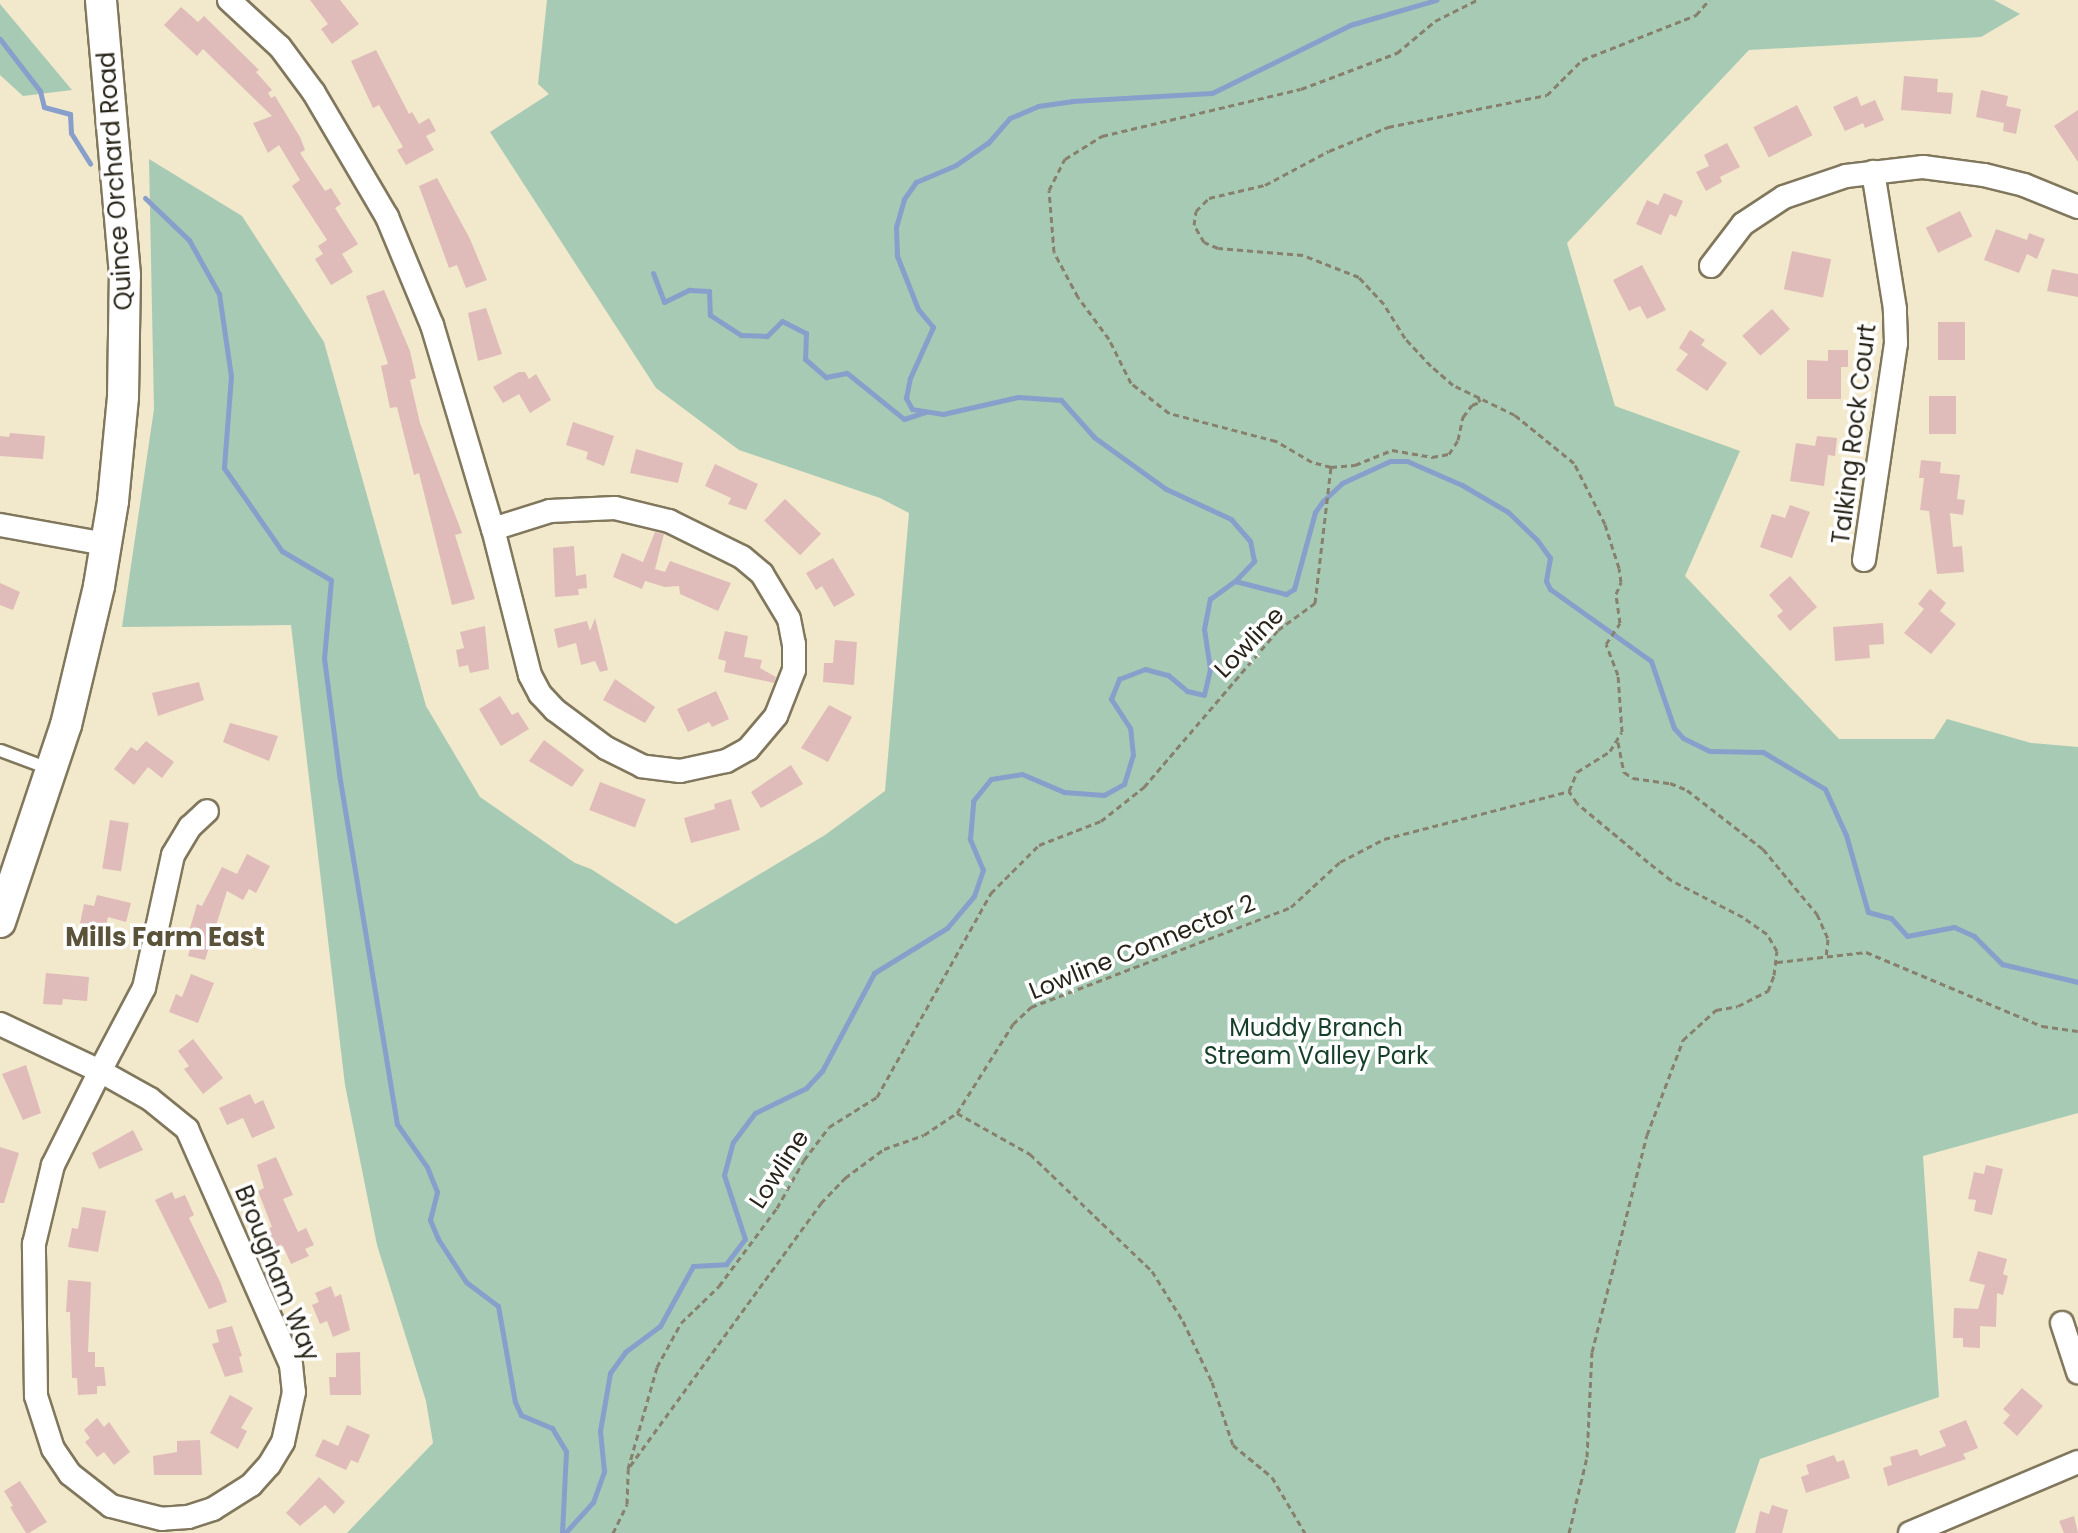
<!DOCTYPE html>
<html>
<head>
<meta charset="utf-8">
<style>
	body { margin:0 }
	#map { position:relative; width:2078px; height:1533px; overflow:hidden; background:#f2e8cb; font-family:Poppins,sans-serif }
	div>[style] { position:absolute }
	.green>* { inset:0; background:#a7cab5 }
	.stream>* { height:5px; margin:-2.5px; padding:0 2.5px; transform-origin:2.5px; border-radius:2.5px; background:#879fca }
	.building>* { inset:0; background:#dfbcb9; transform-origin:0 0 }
	.path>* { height:3px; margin-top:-1.5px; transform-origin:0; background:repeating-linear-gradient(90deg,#87806c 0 6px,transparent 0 10px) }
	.roads { filter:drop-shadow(2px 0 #80775d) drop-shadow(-2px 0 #80775d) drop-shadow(0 2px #80775d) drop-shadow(0 -2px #80775d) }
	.lane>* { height:11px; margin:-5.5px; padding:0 5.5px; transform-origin:5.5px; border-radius:5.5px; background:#fff }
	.street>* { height:22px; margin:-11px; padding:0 11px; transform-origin:11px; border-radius:11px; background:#fff }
	.secondary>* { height:30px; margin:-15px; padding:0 15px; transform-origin:15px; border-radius:15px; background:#fff }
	span { translate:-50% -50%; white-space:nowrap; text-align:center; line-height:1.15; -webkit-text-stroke:7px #fff; paint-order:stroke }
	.street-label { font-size:24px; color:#282419 }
	.park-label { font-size:24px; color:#163f2a }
	.neighbourhood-label { font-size:26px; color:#5b523a; font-weight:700 }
</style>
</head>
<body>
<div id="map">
	<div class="green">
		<i style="clip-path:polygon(547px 0,1994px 0,2020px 14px,1981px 37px,1749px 50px,1567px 243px,1615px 406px,1740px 451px,1685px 576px,1839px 739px,1934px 739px,1947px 719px,2031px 743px,2078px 747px,2078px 1113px,1923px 1156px,1939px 1397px,1760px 1459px,1735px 1533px,347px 1533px,433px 1443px,426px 1401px,377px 1245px,345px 1085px,291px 625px,122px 627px,154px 409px,149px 159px,242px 216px,324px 342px,426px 706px,480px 797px,575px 863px,591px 869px,676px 924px,825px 835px,885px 791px,909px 513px,880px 498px,739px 450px,656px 388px,490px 132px,549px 94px,538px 84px)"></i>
		<i style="clip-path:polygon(0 4px,72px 90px,23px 96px,0 75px)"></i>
	</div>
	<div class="stream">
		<i style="left:0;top:39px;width:66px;rotate:52.4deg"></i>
		<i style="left:40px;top:91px;width:16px;rotate:76deg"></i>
		<i style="left:44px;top:107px;width:27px;rotate:15deg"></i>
		<i style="left:70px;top:114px;width:19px;rotate:87deg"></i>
		<i style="left:71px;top:133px;width:36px;rotate:58deg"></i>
		<i style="left:145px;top:198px;width:61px;rotate:43.7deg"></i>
		<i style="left:189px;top:240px;width:62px;rotate:60.9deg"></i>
		<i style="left:219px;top:294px;width:83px;rotate:81.7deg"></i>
		<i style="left:231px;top:376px;width:92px;rotate:94.4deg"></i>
		<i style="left:224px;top:468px;width:101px;rotate:55.1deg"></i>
		<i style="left:282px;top:551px;width:57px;rotate:30.6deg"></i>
		<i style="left:331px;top:580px;width:78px;rotate:95.1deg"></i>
		<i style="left:324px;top:658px;width:117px;rotate:82.6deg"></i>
		<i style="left:339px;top:774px;width:355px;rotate:80.6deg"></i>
		<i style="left:397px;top:1124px;width:52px;rotate:55.1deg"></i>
		<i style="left:427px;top:1167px;width:27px;rotate:68deg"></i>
		<i style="left:437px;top:1192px;width:29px;rotate:104deg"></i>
		<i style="left:430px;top:1220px;width:21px;rotate:67deg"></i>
		<i style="left:438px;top:1239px;width:51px;rotate:56.9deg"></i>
		<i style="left:466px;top:1282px;width:40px;rotate:37deg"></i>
		<i style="left:498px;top:1306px;width:97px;rotate:80deg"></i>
		<i style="left:515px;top:1402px;width:14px;rotate:65deg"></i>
		<i style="left:521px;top:1415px;width:34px;rotate:23deg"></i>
		<i style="left:552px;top:1428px;width:27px;rotate:59deg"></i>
		<i style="left:566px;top:1451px;width:82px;rotate:92.8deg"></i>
		<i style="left:653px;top:273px;width:31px;rotate:69deg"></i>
		<i style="left:664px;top:302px;width:28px;rotate:-26deg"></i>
		<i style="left:689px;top:290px;width:20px;rotate:3deg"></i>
		<i style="left:709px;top:291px;width:24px;rotate:88deg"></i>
		<i style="left:710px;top:315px;width:37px;rotate:33deg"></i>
		<i style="left:741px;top:335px;width:26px;rotate:2deg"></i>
		<i style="left:767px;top:336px;width:21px;rotate:-45deg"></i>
		<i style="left:782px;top:321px;width:27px;rotate:27deg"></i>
		<i style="left:806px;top:333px;width:26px;rotate:92deg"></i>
		<i style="left:805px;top:359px;width:28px;rotate:41deg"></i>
		<i style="left:826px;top:377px;width:21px;rotate:-11deg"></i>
		<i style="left:847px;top:373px;width:73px;rotate:38.9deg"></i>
		<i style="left:904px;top:419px;width:22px;rotate:-18deg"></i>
		<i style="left:1235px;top:581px;width:53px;rotate:14.3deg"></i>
		<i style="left:1286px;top:594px;width:9px;rotate:-32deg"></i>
		<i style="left:1294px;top:589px;width:80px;rotate:-74.7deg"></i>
		<i style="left:1315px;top:512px;width:14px;rotate:-54deg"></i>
		<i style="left:1323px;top:501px;width:26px;rotate:-43deg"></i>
		<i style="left:1342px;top:483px;width:53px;rotate:-24.6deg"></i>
		<i style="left:1390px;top:461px;width:17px"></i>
		<i style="left:1407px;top:461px;width:60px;rotate:23.6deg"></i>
		<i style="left:1462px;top:485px;width:53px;rotate:30.4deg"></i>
		<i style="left:1508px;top:512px;width:40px;rotate:44deg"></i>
		<i style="left:1537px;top:540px;width:22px;rotate:54deg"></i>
		<i style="left:1550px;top:558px;width:23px;rotate:100deg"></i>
		<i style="left:1546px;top:581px;width:9px;rotate:63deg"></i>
		<i style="left:1550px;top:589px;width:124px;rotate:35.5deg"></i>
		<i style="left:1651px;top:661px;width:71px;rotate:71.1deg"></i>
		<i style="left:1674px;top:728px;width:13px;rotate:48deg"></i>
		<i style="left:1683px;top:738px;width:30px;rotate:26deg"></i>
		<i style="left:1710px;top:751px;width:53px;rotate:1.1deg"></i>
		<i style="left:1763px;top:752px;width:72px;rotate:30.8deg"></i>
		<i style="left:1825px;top:789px;width:51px;rotate:65.5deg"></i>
		<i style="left:1846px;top:835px;width:80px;rotate:74.1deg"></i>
		<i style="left:1868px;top:912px;width:24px;rotate:15deg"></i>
		<i style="left:1891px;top:918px;width:24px;rotate:48deg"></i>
		<i style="left:1907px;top:936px;width:48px;rotate:-10.8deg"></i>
		<i style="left:1954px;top:927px;width:22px;rotate:24deg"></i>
		<i style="left:1974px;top:936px;width:40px;rotate:45deg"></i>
		<i style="left:2002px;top:964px;width:78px;rotate:13.3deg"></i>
		<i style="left:565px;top:1533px;width:42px;rotate:-47.9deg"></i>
		<i style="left:593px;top:1502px;width:33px;rotate:-70deg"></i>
		<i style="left:604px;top:1471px;width:40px;rotate:-95.7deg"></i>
		<i style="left:600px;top:1431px;width:59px;rotate:-80.2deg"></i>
		<i style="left:610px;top:1373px;width:26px;rotate:-54deg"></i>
		<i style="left:625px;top:1352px;width:44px;rotate:-36.6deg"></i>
		<i style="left:660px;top:1326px;width:68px;rotate:-61.2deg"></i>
		<i style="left:693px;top:1266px;width:33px;rotate:-3deg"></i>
		<i style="left:726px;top:1264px;width:31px;rotate:-53deg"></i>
		<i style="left:745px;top:1239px;width:67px;rotate:-108.2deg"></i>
		<i style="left:724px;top:1175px;width:34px;rotate:-75deg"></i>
		<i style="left:733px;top:1142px;width:36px;rotate:-53deg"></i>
		<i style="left:755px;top:1113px;width:57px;rotate:-26.1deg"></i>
		<i style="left:806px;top:1088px;width:23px;rotate:-47deg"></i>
		<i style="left:822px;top:1071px;width:111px;rotate:-62deg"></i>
		<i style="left:874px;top:973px;width:86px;rotate:-31.7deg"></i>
		<i style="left:947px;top:928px;width:42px;rotate:-49.8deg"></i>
		<i style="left:974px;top:896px;width:28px;rotate:-71deg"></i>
		<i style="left:983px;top:870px;width:34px;rotate:-113deg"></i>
		<i style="left:970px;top:839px;width:38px;rotate:-85deg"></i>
		<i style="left:973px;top:801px;width:28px;rotate:-51deg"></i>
		<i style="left:991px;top:779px;width:31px;rotate:-9deg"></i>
		<i style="left:1022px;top:774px;width:46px;rotate:23.2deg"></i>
		<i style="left:1064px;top:792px;width:40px;rotate:4.3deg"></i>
		<i style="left:1104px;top:795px;width:23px;rotate:-29deg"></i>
		<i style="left:1124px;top:784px;width:30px;rotate:-73deg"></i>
		<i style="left:1133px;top:755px;width:27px;rotate:-96deg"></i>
		<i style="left:1130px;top:728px;width:35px;rotate:-123deg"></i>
		<i style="left:1111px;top:699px;width:22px;rotate:-68deg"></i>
		<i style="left:1119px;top:679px;width:28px;rotate:-21deg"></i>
		<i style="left:1145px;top:669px;width:24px;rotate:15deg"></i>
		<i style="left:1168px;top:675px;width:25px;rotate:40deg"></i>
		<i style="left:1187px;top:691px;width:17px;rotate:13deg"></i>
		<i style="left:1204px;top:695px;width:27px;rotate:-77deg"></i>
		<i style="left:1210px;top:669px;width:40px;rotate:-98.5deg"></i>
		<i style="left:1204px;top:629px;width:31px;rotate:-79deg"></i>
		<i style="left:1210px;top:599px;width:31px;rotate:-36deg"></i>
		<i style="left:1235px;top:581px;width:28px;rotate:-46deg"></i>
		<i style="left:1254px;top:561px;width:20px;rotate:-101deg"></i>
		<i style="left:1250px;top:541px;width:29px;rotate:-131deg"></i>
		<i style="left:1231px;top:519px;width:72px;rotate:-155.2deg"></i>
		<i style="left:1166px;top:489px;width:89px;rotate:-144.2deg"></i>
		<i style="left:1094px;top:437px;width:50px;rotate:-131.7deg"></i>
		<i style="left:1061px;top:400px;width:43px;rotate:-176deg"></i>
		<i style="left:1018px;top:397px;width:77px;rotate:167.2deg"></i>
		<i style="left:943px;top:414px;width:31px;rotate:-171deg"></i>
		<i style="left:912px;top:409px;width:13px;rotate:-119deg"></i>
		<i style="left:906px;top:398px;width:20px;rotate:-79deg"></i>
		<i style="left:910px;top:378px;width:56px;rotate:-65.7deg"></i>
		<i style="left:933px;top:327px;width:23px;rotate:-130deg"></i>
		<i style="left:918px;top:309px;width:57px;rotate:-111.6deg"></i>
		<i style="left:897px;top:256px;width:29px;rotate:-92deg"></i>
		<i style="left:896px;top:227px;width:29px;rotate:-74deg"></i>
		<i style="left:904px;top:199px;width:21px;rotate:-55deg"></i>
		<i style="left:916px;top:182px;width:43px;rotate:-23deg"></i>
		<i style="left:956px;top:165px;width:39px;rotate:-35deg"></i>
		<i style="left:988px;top:143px;width:33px;rotate:-49deg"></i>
		<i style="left:1010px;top:118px;width:30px;rotate:-23deg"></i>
		<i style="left:1038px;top:106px;width:34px;rotate:-8deg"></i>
		<i style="left:1072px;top:101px;width:140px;rotate:-3.3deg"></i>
		<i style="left:1212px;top:93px;width:154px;rotate:-26.2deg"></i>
		<i style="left:1350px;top:25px;width:90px;rotate:-16.2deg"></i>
	</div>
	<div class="building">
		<i style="clip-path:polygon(310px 0,340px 0,359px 24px,332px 44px,321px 29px,328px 24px)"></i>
		<i style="clip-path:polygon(181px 7px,198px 22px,204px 16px,259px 70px,256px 72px,272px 90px,268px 93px,271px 98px,275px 96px,300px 137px,305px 150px,300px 153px,325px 191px,331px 188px,341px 204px,335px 208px,358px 244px,342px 254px,353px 272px,331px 285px,315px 259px,323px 254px,318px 246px,327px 240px,292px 186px,300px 180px,279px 145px,268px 153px,253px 123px,272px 116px,203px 49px,197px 56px,164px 25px)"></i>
		<i style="clip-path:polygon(376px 50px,409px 114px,412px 112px,419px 124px,429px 118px,436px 131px,426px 136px,434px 150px,406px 165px,397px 150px,403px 147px,379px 105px,373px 108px,351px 61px)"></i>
		<i style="clip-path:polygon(1904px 76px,1938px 79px,1937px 92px,1953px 93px,1951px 114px,1901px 110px)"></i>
		<i style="clip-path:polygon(1981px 90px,2008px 96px,2006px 106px,2021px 109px,2016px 134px,2003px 131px,2004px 123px,1976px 117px)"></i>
		<i style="clip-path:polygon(1857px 96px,1861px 106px,1875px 100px,1884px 120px,1865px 128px,1863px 123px,1845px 131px,1833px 107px)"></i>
		<i style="left:1797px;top:105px;width:34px;height:49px;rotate:63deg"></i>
		<i style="clip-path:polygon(2078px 110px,2078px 162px,2054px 126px)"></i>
		<i style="clip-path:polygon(1727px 143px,1740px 167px,1720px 177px,1722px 182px,1706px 191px,1696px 172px,1709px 166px,1704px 155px)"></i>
		<i style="clip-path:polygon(437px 178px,470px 239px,487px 280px,466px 288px,457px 265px,449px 268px,419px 186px)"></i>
		<i style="clip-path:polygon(1664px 193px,1683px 201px,1676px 217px,1670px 214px,1661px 235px,1636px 224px,1647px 200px,1658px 205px)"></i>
		<i style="left:1960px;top:211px;width:28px;height:38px;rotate:64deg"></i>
		<i style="clip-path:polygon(1996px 229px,2027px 240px,2029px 233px,2045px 239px,2037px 259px,2027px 254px,2019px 273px,1984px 260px)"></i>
		<i style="left:1792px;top:251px;width:40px;height:39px;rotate:12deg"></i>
		<i style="clip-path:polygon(1642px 265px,1666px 310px,1647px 319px,1640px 306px,1629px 311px,1613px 280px)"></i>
		<i style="clip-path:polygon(2052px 269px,2078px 274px,2078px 297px,2047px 291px)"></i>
		<i style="clip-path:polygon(384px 290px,410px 351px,416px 378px,410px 380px,420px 423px,462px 533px,455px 535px,475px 599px,452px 605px,419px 473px,414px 475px,397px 407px,390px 408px,381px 366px,388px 364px,366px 296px)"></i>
		<i style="clip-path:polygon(486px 308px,502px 354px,478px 361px,468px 313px)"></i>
		<i style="left:1772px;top:309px;width:27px;height:40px;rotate:48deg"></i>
		<i style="left:1938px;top:322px;width:27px;height:38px"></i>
		<i style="clip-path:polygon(1690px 330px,1705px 340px,1701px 345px,1727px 363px,1707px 391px,1676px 370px,1688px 354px,1679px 348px)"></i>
		<i style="clip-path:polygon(1828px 350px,1848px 350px,1848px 367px,1841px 367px,1841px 399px,1807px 399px,1807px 360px,1828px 361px)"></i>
		<i style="clip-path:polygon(519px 372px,525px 372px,529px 379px,536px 374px,551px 400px,530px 413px,519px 394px,503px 403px,493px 387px)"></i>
		<i style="left:1956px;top:396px;width:38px;height:27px;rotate:90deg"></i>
		<i style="clip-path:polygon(573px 422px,614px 436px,604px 466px,586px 459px,588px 452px,566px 445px)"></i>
		<i style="clip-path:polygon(10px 433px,45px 436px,43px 459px,0 456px,0 436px,9px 437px)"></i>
		<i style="clip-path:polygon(1817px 436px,1837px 438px,1835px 456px,1828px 455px,1824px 486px,1790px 481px,1796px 443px,1815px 446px)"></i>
		<i style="clip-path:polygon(636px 449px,683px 463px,678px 483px,630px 473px)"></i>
		<i style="clip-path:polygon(1921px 460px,1941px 462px,1940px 473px,1960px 475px,1957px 499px,1965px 500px,1963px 515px,1950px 513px,1953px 547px,1962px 546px,1964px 572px,1937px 574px,1929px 511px,1920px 510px,1924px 478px,1919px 478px)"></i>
		<i style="clip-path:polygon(715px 464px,758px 484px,746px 510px,728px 504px,731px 498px,705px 486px)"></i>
		<i style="left:785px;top:499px;width:50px;height:30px;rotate:44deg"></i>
		<i style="clip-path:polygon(1790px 505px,1810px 512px,1792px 558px,1760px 547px,1772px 514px,1785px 518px)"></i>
		<i style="clip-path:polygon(655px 532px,664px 534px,655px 569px,665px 572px,670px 561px,731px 583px,718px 611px,680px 594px,679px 586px,665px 587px,645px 581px,642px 589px,613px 577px,622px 553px,643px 562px)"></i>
		<i style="clip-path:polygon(574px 546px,576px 576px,586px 574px,587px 588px,578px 589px,579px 595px,555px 597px,553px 548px)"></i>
		<i style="clip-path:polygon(833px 558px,855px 595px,834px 607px,822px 586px,816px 590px,806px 573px)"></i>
		<i style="clip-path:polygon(1790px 576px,1817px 607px,1790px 631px,1777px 616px,1783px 611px,1769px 595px)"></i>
		<i style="clip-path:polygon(0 583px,20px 592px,13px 610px,0 605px)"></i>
		<i style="clip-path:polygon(1930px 589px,1946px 603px,1940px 611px,1956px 624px,1931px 654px,1904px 633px,1924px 609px,1918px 604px)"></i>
		<i style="clip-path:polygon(595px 618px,608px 670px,600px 672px,595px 661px,581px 665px,576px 643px,558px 648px,554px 629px,587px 621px,590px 631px)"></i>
		<i style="clip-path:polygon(1883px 623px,1884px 644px,1869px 645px,1870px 658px,1835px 661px,1833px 627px)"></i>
		<i style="clip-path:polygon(485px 626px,489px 669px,470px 673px,468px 665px,459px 667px,456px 650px,464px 648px,460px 632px)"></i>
		<i style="clip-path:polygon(725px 631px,748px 636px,744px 657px,762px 660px,760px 668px,776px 677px,774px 683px,724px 672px,726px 661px,718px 659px)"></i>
		<i style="clip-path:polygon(835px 640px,857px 642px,854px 685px,823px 682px,824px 663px,833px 663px)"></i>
		<i style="clip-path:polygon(615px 679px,655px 707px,645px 723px,603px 700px)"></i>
		<i style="clip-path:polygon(199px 682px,204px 700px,158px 716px,152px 693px)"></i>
		<i style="clip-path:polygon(716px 691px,729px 719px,712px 727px,709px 722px,688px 732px,677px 709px)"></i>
		<i style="clip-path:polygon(500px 696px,512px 715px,518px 712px,529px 729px,501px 746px,479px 709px)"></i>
		<i style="clip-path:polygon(829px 705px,852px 717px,828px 762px,801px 748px)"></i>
		<i style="clip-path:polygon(230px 723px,278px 736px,269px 761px,223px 742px)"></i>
		<i style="clip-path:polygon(544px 740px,584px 770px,572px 787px,529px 761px)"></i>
		<i style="clip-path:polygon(146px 741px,174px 762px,162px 778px,148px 767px,134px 785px,114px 769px,131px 747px,137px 751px)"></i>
		<i style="clip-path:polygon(791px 765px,803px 784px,761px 808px,751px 792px)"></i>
		<i style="left:600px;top:782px;width:49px;height:30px;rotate:21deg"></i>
		<i style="clip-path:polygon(731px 799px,740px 830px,691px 843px,684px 818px,715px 809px,714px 804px)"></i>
		<i style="left:110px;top:820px;width:19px;height:49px;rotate:9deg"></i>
		<i style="clip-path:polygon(247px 854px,270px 866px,256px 893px,249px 889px,243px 900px,227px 891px,205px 960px,188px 956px,193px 937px,188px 935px,197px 904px,202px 906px,222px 867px,237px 874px)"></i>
		<i style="clip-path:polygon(97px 895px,131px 903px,126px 922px,108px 917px,103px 939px,78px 933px,84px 904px,94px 906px)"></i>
		<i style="clip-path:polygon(46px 973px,89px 977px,87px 1001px,63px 999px,62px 1005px,43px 1004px)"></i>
		<i style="clip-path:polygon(191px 974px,214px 983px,198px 1023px,169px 1012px,176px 994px,182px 997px)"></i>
		<i style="clip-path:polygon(193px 1039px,223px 1078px,203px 1094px,184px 1069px,189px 1066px,178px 1051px)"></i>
		<i style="clip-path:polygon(26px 1065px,41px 1113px,23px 1120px,2px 1074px)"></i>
		<i style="clip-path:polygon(250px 1094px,255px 1104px,263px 1100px,275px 1128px,252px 1138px,243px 1118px,227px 1125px,219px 1108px)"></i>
		<i style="clip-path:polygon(133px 1130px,143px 1150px,99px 1169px,92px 1153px)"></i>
		<i style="clip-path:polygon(0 1147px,19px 1153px,4px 1203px,0 1203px)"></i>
		<i style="clip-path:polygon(276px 1157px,293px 1195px,283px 1199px,298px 1232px,306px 1228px,314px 1245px,305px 1249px,309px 1256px,291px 1264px,283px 1246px,275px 1250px,266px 1229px,272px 1227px,258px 1191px,264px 1188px,257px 1165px)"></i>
		<i style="clip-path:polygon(1986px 1165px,2003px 1169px,1992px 1215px,1974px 1211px,1976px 1200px,1968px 1199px,1974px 1172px,1984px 1174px)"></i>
		<i style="clip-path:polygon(172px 1192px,175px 1199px,185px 1195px,194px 1215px,189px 1218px,221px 1284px,227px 1302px,209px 1309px,155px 1200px)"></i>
		<i style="clip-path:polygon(82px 1207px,106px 1211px,98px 1252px,68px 1247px,72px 1228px,78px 1229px)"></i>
		<i style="clip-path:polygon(1978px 1251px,2007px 1259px,2003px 1274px,2008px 1276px,2003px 1295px,1997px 1293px,1996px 1327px,1980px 1326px,1980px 1348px,1963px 1347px,1963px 1338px,1953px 1338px,1954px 1308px,1978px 1309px,1985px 1285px,1969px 1281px)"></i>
		<i style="clip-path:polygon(68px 1280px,91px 1282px,88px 1352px,95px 1352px,95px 1367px,104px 1367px,106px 1386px,97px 1386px,97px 1394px,78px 1395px,77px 1378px,72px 1378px,70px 1312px,66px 1312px)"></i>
		<i style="clip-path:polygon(331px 1286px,335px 1297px,341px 1294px,350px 1330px,333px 1337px,327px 1321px,320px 1324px,312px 1305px,319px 1302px,315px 1293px)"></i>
		<i style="clip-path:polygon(232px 1326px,242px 1356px,239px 1357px,243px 1372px,225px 1377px,212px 1344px,219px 1342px,216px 1330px)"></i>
		<i style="clip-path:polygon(360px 1352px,361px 1395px,330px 1395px,329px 1377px,336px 1377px,336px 1353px)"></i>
		<i style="clip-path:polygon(2022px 1388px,2043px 1406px,2017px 1436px,2003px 1423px,2010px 1415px,2003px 1409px)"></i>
		<i style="clip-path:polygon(230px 1395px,253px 1408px,241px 1428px,247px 1431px,238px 1449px,210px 1433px)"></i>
		<i style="clip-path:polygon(97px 1418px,104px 1427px,109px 1422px,130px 1452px,114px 1465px,104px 1452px,97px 1457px,85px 1442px,90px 1438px,84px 1430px)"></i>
		<i style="clip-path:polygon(1966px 1420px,1978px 1448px,1963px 1454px,1966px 1459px,1888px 1486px,1883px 1468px,1892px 1465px,1890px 1457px,1917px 1449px,1920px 1456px,1946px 1446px,1939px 1431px)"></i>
		<i style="clip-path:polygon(347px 1425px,370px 1435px,358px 1463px,351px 1460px,346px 1470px,315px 1456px,323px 1439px,338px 1446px)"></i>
		<i style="clip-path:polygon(200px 1440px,202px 1475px,154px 1475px,153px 1456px,177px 1452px,177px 1441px)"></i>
		<i style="clip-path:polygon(1834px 1455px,1837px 1462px,1844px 1460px,1850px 1478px,1806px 1493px,1801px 1477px,1809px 1474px,1806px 1465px)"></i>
		<i style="clip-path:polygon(319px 1477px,345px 1502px,334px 1514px,325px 1505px,300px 1526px,286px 1513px)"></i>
		<i style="clip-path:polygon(20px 1481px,47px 1522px,29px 1533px,26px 1533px,10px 1507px,13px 1506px,4px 1491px)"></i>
		<i style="clip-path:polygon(1772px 1505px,1788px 1510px,1782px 1533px,1755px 1533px,1760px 1511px,1769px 1514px)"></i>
		<i style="clip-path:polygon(2074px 1516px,2078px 1533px,2064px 1533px,2059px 1521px)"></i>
	</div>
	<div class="path">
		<i style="left:1331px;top:467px;width:24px;rotate:-5deg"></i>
		<i style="left:1355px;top:465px;width:40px;rotate:-22deg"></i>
		<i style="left:1392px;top:450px;width:41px;rotate:9.9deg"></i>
		<i style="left:1432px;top:457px;width:17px;rotate:-10deg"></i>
		<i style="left:1449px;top:454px;width:17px;rotate:-57deg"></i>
		<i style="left:1458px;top:440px;width:24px;rotate:-78deg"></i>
		<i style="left:1463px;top:417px;width:15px;rotate:-53deg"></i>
		<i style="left:1472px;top:405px;width:9px;rotate:-21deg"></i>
		<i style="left:1480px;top:402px;width:6px;rotate:-108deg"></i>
		<i style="left:1618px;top:742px;width:31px;rotate:79deg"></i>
		<i style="left:1624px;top:772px;width:11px;rotate:34deg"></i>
		<i style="left:1633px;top:778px;width:37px;rotate:8deg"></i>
		<i style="left:1670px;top:783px;width:18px;rotate:22deg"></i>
		<i style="left:1687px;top:790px;width:96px;rotate:37.8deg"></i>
		<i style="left:1763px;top:849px;width:85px;rotate:50.3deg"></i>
		<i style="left:1817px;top:914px;width:27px;rotate:66deg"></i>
		<i style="left:1828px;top:939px;width:18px;rotate:96deg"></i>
		<i style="left:1777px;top:962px;width:90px;rotate:-6.4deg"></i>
		<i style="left:1866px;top:952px;width:191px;rotate:22.8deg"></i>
		<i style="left:2042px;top:1026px;width:36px;rotate:8deg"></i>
		<i style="left:957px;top:1113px;width:84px;rotate:29.3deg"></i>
		<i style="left:1030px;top:1154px;width:169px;rotate:43.8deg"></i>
		<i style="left:1152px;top:1271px;width:59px;rotate:58.2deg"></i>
		<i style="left:1183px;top:1321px;width:68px;rotate:64.6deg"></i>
		<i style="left:1212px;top:1382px;width:66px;rotate:71.6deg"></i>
		<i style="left:1233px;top:1445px;width:50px;rotate:39.4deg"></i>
		<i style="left:1272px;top:1477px;width:65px;rotate:59.5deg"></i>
		<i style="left:630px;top:1466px;width:325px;rotate:-54deg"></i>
		<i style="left:821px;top:1203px;width:35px;rotate:-46deg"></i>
		<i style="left:845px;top:1178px;width:49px;rotate:-36.6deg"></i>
		<i style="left:884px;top:1149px;width:42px;rotate:-19.3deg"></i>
		<i style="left:924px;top:1135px;width:40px;rotate:-34deg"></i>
		<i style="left:957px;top:1113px;width:105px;rotate:-57.8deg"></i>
		<i style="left:1013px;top:1024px;width:25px;rotate:-43deg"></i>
		<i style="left:1031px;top:1007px;width:279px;rotate:-21deg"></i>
		<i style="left:1291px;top:907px;width:67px;rotate:-42.6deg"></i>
		<i style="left:1340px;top:862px;width:50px;rotate:-27.6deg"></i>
		<i style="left:1384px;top:839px;width:191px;rotate:-14.5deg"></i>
		<i style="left:613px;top:1533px;width:32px;rotate:-64deg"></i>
		<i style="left:627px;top:1504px;width:35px;rotate:-88deg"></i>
		<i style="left:628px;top:1469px;width:106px;rotate:-74.1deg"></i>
		<i style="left:657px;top:1367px;width:50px;rotate:-61.4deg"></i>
		<i style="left:681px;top:1323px;width:53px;rotate:-44.2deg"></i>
		<i style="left:719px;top:1286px;width:97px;rotate:-53.4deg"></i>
		<i style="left:777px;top:1208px;width:55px;rotate:-60.6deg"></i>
		<i style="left:804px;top:1160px;width:41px;rotate:-52.9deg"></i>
		<i style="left:829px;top:1127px;width:57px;rotate:-32deg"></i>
		<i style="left:877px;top:1097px;width:234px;rotate:-60.8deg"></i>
		<i style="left:991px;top:893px;width:68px;rotate:-45deg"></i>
		<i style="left:1039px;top:845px;width:66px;rotate:-21.2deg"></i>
		<i style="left:1101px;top:821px;width:55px;rotate:-38.3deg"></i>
		<i style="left:1144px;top:787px;width:206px;rotate:-49.5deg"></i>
		<i style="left:1278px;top:630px;width:46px;rotate:-36.1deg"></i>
		<i style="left:1315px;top:603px;width:137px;rotate:-83.3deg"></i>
		<i style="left:1331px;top:467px;width:20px;rotate:-165deg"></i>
		<i style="left:1312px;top:462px;width:42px;rotate:-149.7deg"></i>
		<i style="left:1276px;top:441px;width:111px;rotate:-165.3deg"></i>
		<i style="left:1169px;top:413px;width:48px;rotate:-141.7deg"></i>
		<i style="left:1131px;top:383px;width:49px;rotate:-116.6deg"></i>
		<i style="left:1109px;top:339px;width:52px;rotate:-126.4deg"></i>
		<i style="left:1078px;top:297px;width:51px;rotate:-118.1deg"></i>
		<i style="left:1054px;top:252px;width:62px;rotate:-94.6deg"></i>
		<i style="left:1049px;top:190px;width:35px;rotate:-63deg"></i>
		<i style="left:1065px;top:159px;width:44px;rotate:-31.9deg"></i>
		<i style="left:1102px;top:136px;width:204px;rotate:-13.3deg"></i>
		<i style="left:1301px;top:89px;width:103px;rotate:-20.6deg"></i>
		<i style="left:1397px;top:53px;width:50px;rotate:-40.1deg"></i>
		<i style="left:1435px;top:21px;width:47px;rotate:-26.6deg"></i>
		<i style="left:1569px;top:1533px;width:78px;rotate:-76.7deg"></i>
		<i style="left:1587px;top:1457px;width:105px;rotate:-87.3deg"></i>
		<i style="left:1592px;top:1352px;width:224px;rotate:-75.8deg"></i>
		<i style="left:1647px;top:1135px;width:102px;rotate:-69.2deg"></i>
		<i style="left:1683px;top:1040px;width:45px;rotate:-42.3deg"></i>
		<i style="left:1716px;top:1010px;width:22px;rotate:-10deg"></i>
		<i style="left:1738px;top:1006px;width:34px;rotate:-27deg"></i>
		<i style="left:1768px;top:991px;width:17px;rotate:-69deg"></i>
		<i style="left:1774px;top:975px;width:24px;rotate:-83deg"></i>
		<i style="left:1777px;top:951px;width:20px;rotate:-120deg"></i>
		<i style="left:1767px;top:934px;width:29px;rotate:-145deg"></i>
		<i style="left:1743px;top:917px;width:81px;rotate:-152.8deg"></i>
		<i style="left:1671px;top:880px;width:29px;rotate:-142deg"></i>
		<i style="left:1648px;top:862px;width:92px;rotate:-140.3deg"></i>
		<i style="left:1577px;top:803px;width:14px;rotate:-124deg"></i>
		<i style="left:1569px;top:791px;width:21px;rotate:-67deg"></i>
		<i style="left:1577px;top:772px;width:39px;rotate:-32deg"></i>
		<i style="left:1610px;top:751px;width:22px;rotate:-58deg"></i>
		<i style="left:1622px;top:732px;width:57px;rotate:-94deg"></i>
		<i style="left:1618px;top:675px;width:33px;rotate:-111deg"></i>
		<i style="left:1606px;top:644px;width:25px;rotate:-56deg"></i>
		<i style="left:1620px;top:623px;width:29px;rotate:-98deg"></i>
		<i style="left:1616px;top:594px;width:13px;rotate:-67deg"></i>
		<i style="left:1621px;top:582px;width:14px;rotate:-98deg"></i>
		<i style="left:1619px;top:568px;width:46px;rotate:-107.7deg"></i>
		<i style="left:1605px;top:524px;width:68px;rotate:-116.9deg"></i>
		<i style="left:1574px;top:463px;width:76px;rotate:-140.9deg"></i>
		<i style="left:1515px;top:415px;width:69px;rotate:-154.2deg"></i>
		<i style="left:1453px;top:385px;width:29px;rotate:-139deg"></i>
		<i style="left:1431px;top:366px;width:38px;rotate:-133deg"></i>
		<i style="left:1405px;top:338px;width:40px;rotate:-122deg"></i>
		<i style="left:1384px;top:304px;width:37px;rotate:-133deg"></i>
		<i style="left:1359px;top:277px;width:60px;rotate:-158.6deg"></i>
		<i style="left:1303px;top:255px;width:85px;rotate:-175.3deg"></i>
		<i style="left:1218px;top:248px;width:15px;rotate:-157deg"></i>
		<i style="left:1204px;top:242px;width:20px;rotate:-120deg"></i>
		<i style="left:1194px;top:225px;width:14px;rotate:-82deg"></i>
		<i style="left:1196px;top:211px;width:18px;rotate:-45deg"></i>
		<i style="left:1209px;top:198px;width:57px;rotate:-13.1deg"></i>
		<i style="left:1265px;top:185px;width:72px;rotate:-28deg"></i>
		<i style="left:1329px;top:151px;width:64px;rotate:-22.1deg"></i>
		<i style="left:1388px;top:127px;width:162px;rotate:-11.4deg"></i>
		<i style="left:1547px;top:95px;width:49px;rotate:-45deg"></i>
		<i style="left:1582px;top:60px;width:123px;rotate:-21.5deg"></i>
		<i style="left:1696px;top:15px;width:20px;rotate:-49deg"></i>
	</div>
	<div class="roads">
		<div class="lane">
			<i style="left:0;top:750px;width:51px;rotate:20.6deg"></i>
		</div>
		<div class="street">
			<i style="left:229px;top:0;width:69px;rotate:42.7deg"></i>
			<i style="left:280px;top:47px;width:57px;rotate:53.5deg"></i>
			<i style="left:314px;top:93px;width:144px;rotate:59.5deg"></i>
			<i style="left:387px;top:217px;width:117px;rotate:67.4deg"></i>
			<i style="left:432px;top:325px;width:213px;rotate:73.4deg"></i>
			<i style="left:1711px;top:266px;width:53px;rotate:-52.7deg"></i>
			<i style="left:1743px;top:224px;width:49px;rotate:-33.4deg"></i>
			<i style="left:1784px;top:197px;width:65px;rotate:-18.7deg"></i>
			<i style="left:1846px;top:176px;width:78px;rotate:-6.7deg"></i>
			<i style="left:1923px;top:167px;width:62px;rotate:7.5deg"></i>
			<i style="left:1984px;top:175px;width:41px;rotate:14deg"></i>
			<i style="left:2024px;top:185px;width:58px;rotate:22.2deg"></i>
			<i style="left:615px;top:508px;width:56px;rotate:13.5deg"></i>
			<i style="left:669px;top:521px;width:81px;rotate:26.3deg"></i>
			<i style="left:742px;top:557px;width:26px;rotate:40deg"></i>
			<i style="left:762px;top:574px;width:52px;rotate:59deg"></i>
			<i style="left:789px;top:619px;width:25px;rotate:79deg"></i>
			<i style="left:794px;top:644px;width:26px;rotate:90deg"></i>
			<i style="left:794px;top:670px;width:49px;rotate:111.4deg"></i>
			<i style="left:776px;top:716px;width:43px;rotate:130.3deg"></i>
			<i style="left:748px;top:749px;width:25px;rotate:151deg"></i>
			<i style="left:726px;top:761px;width:47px;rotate:167.7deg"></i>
			<i style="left:680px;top:771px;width:38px;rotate:-173deg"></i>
			<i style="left:642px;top:766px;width:40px;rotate:-153.4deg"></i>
			<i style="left:606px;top:748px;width:64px;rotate:-143.3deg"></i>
			<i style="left:555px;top:710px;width:22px;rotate:-133deg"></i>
			<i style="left:540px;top:694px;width:21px;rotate:-118deg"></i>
			<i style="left:530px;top:675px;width:151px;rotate:-104.2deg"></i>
			<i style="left:493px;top:529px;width:60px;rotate:-17.5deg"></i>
			<i style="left:550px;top:511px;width:65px;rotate:-2.6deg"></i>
			<i style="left:0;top:525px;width:108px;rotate:10.2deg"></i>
			<i style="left:1864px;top:560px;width:219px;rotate:-81.6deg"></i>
			<i style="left:1896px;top:343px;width:34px;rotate:-92deg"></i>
			<i style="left:1895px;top:309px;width:139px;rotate:-99.1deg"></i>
			<i style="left:0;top:1024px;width:110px;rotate:25.2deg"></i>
			<i style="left:100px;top:1071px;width:94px;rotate:-62.1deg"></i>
			<i style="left:144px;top:988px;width:136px;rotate:-77.7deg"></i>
			<i style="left:173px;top:855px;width:33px;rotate:-59deg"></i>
			<i style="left:190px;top:827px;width:23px;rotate:-43deg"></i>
			<i style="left:100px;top:1071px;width:57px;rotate:29.2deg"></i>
			<i style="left:150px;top:1099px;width:48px;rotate:39deg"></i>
			<i style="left:187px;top:1129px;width:258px;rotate:66.2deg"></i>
			<i style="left:291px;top:1365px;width:27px;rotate:84deg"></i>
			<i style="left:294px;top:1392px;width:51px;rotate:102.4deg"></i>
			<i style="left:283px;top:1442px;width:27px;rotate:121deg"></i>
			<i style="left:269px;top:1465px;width:27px;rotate:132deg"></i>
			<i style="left:251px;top:1485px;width:45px;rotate:147.7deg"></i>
			<i style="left:213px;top:1509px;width:26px;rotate:162deg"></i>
			<i style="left:188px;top:1517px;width:26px;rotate:176deg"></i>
			<i style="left:162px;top:1519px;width:53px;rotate:-165.7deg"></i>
			<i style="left:111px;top:1506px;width:52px;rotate:-142deg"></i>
			<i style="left:70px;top:1474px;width:30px;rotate:-124deg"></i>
			<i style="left:53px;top:1449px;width:56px;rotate:-107.8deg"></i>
			<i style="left:36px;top:1396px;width:152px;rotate:-90.8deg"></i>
			<i style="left:34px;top:1244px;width:81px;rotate:-76.5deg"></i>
			<i style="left:53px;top:1165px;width:105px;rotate:-63.4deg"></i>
			<i style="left:2062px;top:1323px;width:52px;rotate:71.9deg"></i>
			<i style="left:1910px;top:1533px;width:182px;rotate:-22.9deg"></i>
		</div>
		<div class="secondary">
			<i style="left:0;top:922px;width:208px;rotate:-71.5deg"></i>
			<i style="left:66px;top:725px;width:143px;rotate:-76.6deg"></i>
			<i style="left:99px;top:586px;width:86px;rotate:-80.6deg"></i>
			<i style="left:113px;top:501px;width:104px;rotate:-84.5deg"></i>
			<i style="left:123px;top:397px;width:122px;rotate:-89.1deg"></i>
			<i style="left:125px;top:275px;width:276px;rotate:-95deg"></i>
		</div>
	</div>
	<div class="street-label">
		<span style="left:115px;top:181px;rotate:-94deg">Quince Orchard Road</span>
		<span style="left:1854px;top:434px;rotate:-83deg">Talking Rock Court</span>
		<span style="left:1249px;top:642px;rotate:-46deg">Lowline</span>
		<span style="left:1142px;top:947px;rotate:-22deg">Lowline Connector 2</span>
		<span style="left:779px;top:1169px;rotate:-57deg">Lowline</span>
		<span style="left:277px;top:1273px;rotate:68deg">Brougham Way</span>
	</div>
	<div class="park-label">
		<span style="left:1316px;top:1042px">Muddy Branch<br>Stream Valley Park</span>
	</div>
	<div class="neighbourhood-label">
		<span style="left:165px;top:938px">Mills Farm East</span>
	</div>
</div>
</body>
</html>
